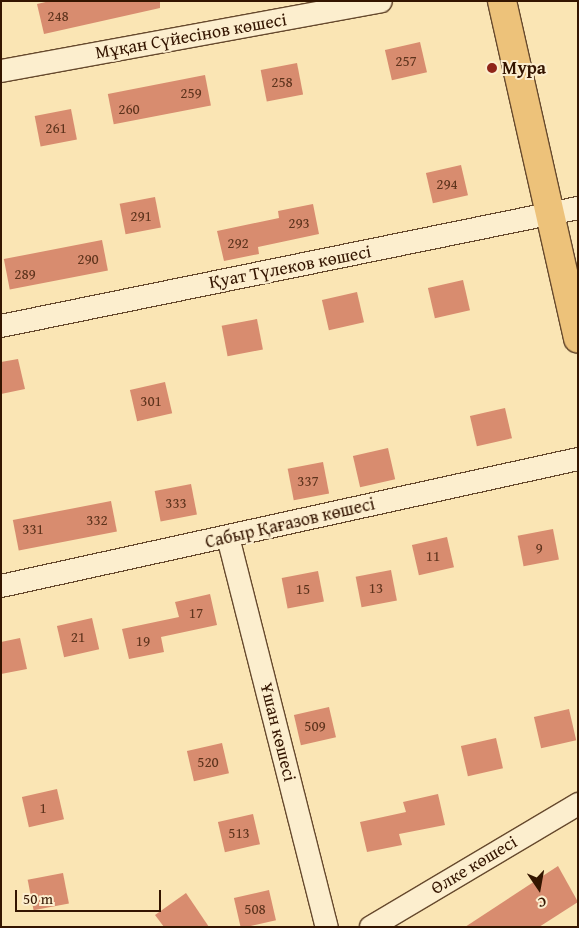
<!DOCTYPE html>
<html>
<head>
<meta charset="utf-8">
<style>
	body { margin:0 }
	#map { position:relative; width:579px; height:928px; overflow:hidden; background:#fae5b4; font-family:"Gentium Book Plus",serif }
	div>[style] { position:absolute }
	.building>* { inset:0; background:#d88c6f; transform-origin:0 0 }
	.roads { filter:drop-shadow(1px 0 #66492d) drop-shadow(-1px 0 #66492d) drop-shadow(0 1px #66492d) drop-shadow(0 -1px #66492d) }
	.minor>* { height:22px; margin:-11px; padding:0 11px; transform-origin:11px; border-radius:11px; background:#fceece }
	.major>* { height:28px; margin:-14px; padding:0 14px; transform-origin:14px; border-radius:14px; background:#edc27a }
	.dots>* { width:14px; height:14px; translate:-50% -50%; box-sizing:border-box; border:2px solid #fceece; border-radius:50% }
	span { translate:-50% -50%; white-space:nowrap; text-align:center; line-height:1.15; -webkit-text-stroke:4px #fceece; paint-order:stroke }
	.number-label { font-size:15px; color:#5d331c }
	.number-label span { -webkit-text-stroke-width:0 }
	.street-label { font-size:18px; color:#341500 }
	.poi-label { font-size:18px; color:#341500; font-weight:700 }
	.left { translate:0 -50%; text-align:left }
	.frame { position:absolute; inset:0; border:2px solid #341500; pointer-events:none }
	.north { position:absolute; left:514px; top:863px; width:50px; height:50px; -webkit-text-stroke:4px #fceece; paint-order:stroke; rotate:168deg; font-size:14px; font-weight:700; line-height:20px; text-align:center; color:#341500 }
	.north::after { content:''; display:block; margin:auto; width:18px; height:22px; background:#341500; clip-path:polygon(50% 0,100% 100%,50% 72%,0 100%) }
	.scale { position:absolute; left:15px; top:890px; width:146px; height:22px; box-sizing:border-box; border:2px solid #341500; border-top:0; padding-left:6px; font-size:15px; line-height:18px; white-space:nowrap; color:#341500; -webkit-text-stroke:4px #fceece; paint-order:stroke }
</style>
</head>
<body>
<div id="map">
	<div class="building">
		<i style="clip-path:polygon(50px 1px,160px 1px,160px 8px,44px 34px,37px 4px)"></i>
		<i style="left:420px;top:42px;width:31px;height:36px;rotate:77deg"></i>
		<i style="left:297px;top:63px;width:32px;height:37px;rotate:79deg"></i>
		<i style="left:205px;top:75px;width:31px;height:99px;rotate:79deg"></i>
		<i style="left:71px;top:109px;width:31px;height:37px;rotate:79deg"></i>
		<i style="left:461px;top:165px;width:31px;height:36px;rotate:77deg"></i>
		<i style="left:155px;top:197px;width:31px;height:36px;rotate:79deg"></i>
		<i style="clip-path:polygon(313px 204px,319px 234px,258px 247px,259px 254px,224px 261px,217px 231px,279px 218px,278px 211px)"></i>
		<i style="left:102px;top:240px;width:31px;height:100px;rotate:79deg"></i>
		<i style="left:463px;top:280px;width:31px;height:36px;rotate:77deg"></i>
		<i style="left:357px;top:292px;width:31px;height:36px;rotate:77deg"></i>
		<i style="left:257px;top:319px;width:31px;height:36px;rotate:79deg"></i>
		<i style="clip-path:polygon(18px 359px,25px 389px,1px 394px,1px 362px)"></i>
		<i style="left:165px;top:382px;width:32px;height:36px;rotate:77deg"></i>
		<i style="left:505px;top:408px;width:31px;height:36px;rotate:77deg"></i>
		<i style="left:388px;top:448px;width:32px;height:36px;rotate:77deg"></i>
		<i style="left:323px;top:462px;width:32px;height:36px;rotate:79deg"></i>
		<i style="left:191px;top:484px;width:31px;height:37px;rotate:79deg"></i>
		<i style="left:111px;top:501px;width:31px;height:100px;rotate:79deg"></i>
		<i style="left:553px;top:529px;width:31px;height:36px;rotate:79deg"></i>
		<i style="left:447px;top:537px;width:31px;height:36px;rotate:77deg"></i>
		<i style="left:391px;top:570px;width:31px;height:36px;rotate:79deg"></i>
		<i style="left:318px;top:571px;width:31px;height:37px;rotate:79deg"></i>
		<i style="clip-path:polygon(210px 594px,217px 625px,161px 637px,164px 652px,129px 659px,122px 629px,179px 617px,175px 602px)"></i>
		<i style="left:92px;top:618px;width:32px;height:36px;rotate:77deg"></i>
		<i style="clip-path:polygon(20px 638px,27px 669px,1px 674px,1px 642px)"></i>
		<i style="left:329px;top:707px;width:31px;height:36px;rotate:77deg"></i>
		<i style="left:569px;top:709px;width:32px;height:36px;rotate:77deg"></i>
		<i style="left:496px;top:738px;width:31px;height:36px;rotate:77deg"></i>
		<i style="left:222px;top:743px;width:31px;height:36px;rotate:77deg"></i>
		<i style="left:57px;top:789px;width:31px;height:36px;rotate:77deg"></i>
		<i style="clip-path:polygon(438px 794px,445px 825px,399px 834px,402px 845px,367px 852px,360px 822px,406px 812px,403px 802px)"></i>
		<i style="left:253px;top:814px;width:31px;height:36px;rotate:77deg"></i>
		<i style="clip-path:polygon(558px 866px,578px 902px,539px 927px,465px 927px)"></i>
		<i style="left:63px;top:873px;width:31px;height:36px;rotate:79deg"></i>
		<i style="left:269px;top:890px;width:31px;height:36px;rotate:77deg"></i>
		<i style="clip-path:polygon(186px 893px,209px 927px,164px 927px,155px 915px)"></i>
	</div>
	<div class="roads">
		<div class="minor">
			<i style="left:1px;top:71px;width:386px;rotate:-10.4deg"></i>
			<i style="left:1px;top:326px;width:589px;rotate:-11.56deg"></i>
			<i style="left:228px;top:537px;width:402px;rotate:75.8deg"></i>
			<i style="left:1px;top:586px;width:591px;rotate:-12.41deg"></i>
			<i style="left:371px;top:927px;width:241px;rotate:-30.7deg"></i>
		</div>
		<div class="major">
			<i style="left:502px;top:1px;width:346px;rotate:77.3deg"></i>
		</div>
	</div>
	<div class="dots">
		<i style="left:492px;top:68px;background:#8f2418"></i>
	</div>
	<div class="number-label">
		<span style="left:58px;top:16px">248</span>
		<span style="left:406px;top:61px">257</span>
		<span style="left:282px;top:82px">258</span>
		<span style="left:191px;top:93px">259</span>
		<span style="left:129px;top:109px">260</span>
		<span style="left:56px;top:128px">261</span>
		<span style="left:447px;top:184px">294</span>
		<span style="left:141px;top:216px">291</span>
		<span style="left:299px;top:223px">293</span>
		<span style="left:238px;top:243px">292</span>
		<span style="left:88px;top:259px">290</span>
		<span style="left:25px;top:274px">289</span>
		<span style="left:151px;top:401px">301</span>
		<span style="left:308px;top:481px">337</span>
		<span style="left:176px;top:503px">333</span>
		<span style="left:97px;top:520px">332</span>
		<span style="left:33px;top:529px">331</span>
		<span style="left:539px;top:548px">9</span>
		<span style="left:433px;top:556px">11</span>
		<span style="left:376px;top:588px">13</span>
		<span style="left:303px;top:589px">15</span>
		<span style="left:196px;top:613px">17</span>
		<span style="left:78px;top:637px">21</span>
		<span style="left:143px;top:641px">19</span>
		<span style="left:315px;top:726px">509</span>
		<span style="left:208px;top:762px">520</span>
		<span style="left:43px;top:808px">1</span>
		<span style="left:239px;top:833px">513</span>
		<span style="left:255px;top:909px">508</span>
	</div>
	<div class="street-label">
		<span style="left:191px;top:36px;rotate:-10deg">Мұқан Сүйесінов көшесі</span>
		<span style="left:290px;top:267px;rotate:-11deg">Қуат Түлеков көшесі</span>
		<span style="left:290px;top:523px;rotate:-13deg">Сабыр Қағазов көшесі</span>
		<span style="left:278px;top:732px;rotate:76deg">Ұшан көшесі</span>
		<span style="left:474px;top:865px;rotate:-31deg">Өлке көшесі</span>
	</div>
	<div class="poi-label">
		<span class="left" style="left:502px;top:68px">Мура</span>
	</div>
	<div class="frame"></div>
	<div class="north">С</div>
	<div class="scale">50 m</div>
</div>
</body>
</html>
